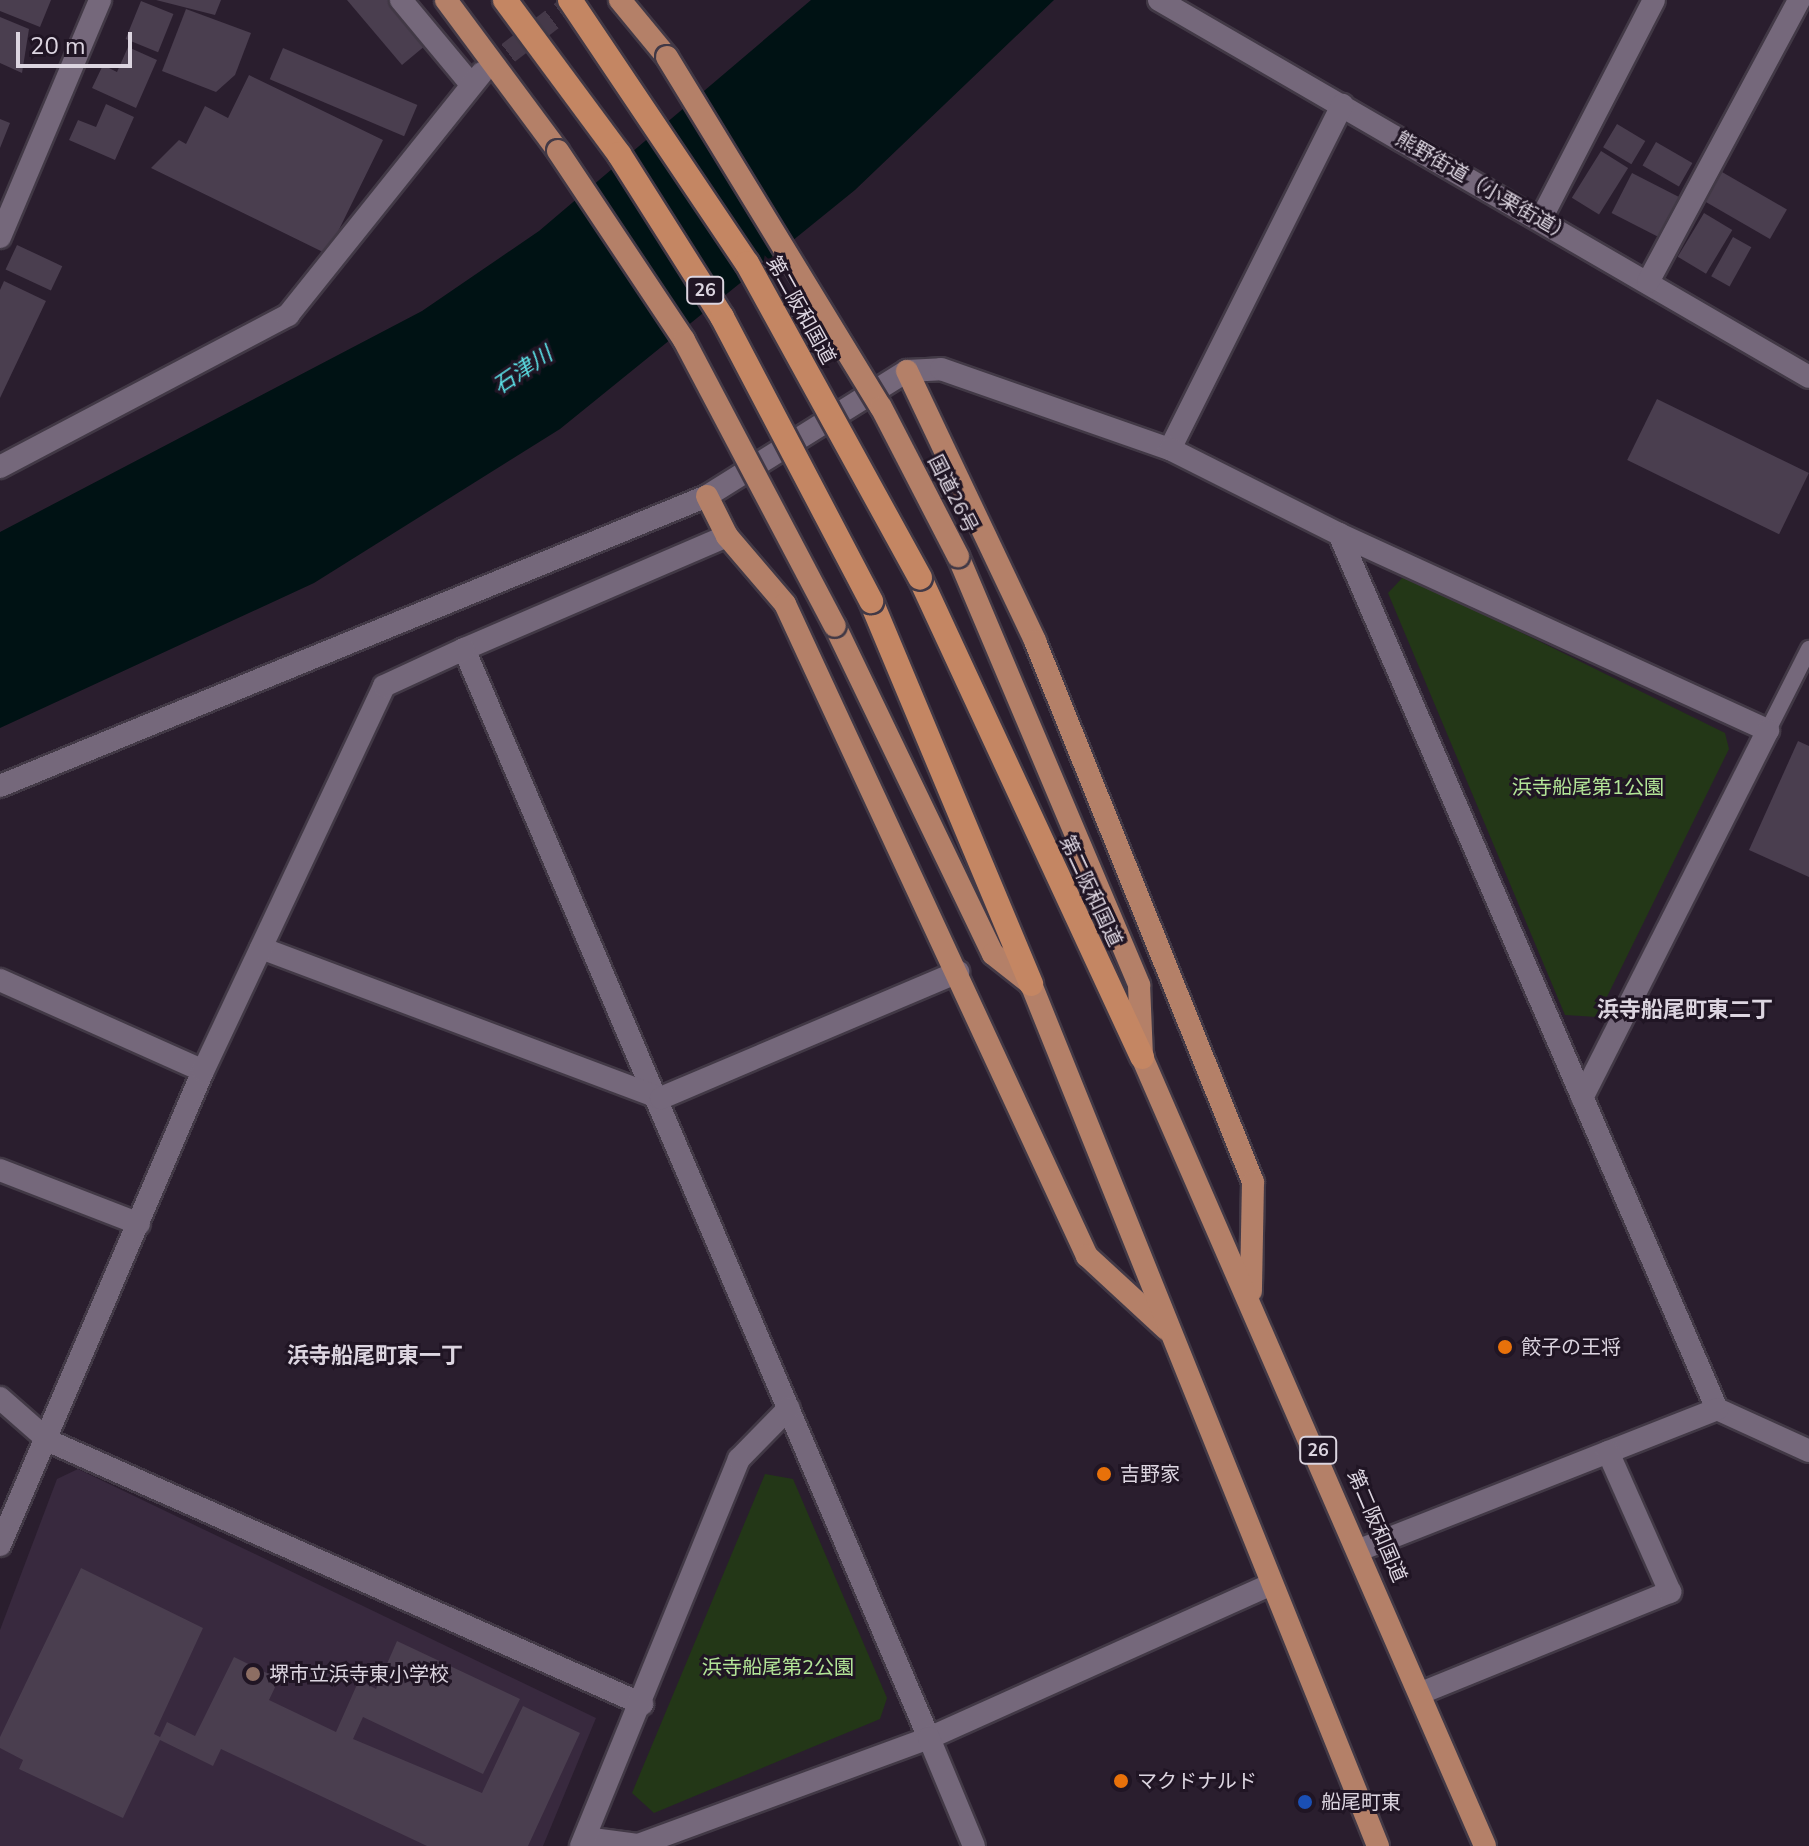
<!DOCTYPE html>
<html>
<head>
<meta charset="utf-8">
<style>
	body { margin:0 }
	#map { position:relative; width:1809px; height:1846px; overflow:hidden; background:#2a1e2e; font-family:"Nunito Sans","Noto Sans JP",sans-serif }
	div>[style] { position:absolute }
	.built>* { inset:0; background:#38293e }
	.green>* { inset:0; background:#233717 }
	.water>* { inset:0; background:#001214 }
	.building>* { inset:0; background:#4a3e4f; transform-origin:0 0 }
	.minor-tunnel>* { height:22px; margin-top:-11px; transform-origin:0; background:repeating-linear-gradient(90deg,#453949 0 22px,transparent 0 33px) }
	.roads { filter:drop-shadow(2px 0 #423946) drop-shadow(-2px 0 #423946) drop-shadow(0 2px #423946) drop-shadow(0 -2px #423946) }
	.service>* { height:16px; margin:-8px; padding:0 8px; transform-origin:8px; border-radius:8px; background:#75687b }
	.minor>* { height:22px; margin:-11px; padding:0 11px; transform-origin:11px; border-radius:11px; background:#75687b }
	.trunk>* { height:22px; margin:-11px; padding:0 11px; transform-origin:11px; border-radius:11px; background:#b48068 }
	.motorway>* { height:24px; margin:-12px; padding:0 12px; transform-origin:12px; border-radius:12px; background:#c48663 }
	.bridges { filter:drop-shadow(2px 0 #423946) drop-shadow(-2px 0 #423946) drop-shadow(0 2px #423946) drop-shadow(0 -2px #423946) }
	.trunk-bridge>* { height:22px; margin:-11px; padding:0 11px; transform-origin:11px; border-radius:11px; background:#b48068 }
	.motorway-bridge>* { height:24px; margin:-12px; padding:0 12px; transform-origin:12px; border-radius:12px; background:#c48663 }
	.dots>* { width:22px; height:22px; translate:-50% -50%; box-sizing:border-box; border:4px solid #201524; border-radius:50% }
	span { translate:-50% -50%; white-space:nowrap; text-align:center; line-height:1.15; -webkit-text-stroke:6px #201524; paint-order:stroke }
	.shield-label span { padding:2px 6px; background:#201524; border:2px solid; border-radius:6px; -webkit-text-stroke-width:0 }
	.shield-label { font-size:18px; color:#dcd5e0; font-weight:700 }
	.street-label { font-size:20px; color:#dcd5e0 }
	.park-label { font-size:20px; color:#b2e597 }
	.poi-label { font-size:20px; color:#dcd5e0 }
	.left { translate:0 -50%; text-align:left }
	.water-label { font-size:22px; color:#5ce2e8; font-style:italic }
	.neighbourhood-label { font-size:22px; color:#dcd5e0; font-weight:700 }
	.scale { position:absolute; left:16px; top:32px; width:116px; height:36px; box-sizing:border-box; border:4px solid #dcd5e0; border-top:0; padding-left:10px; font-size:24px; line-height:28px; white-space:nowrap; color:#dcd5e0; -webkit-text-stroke:6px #201524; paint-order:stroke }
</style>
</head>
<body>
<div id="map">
	<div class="built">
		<i style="clip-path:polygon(78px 1469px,596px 1718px,543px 1846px,0 1846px,0 1630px,57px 1479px)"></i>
	</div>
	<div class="green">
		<i style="clip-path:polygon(1405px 575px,1725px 733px,1729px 749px,1597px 1017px,1565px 1015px,1388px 593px)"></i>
		<i style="clip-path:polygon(765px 1474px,793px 1479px,887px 1698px,880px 1719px,654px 1813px,632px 1793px)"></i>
	</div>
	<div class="water">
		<i style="clip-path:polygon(811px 0,1054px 0,855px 190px,560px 429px,314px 583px,0 728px,0 532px,422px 311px,539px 231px)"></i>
	</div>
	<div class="building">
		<i style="clip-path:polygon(0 0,51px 0,40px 27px,0 11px)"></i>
		<i style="clip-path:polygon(156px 0,221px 0,215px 15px)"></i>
		<i style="clip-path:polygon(347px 0,388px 0,426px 45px,402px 65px)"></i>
		<i style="left:141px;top:1px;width:35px;height:41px;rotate:22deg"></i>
		<i style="clip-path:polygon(186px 9px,251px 33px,235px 75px,216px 92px,162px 71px)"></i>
		<i style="clip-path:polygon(0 17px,29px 29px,22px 73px,0 63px)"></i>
		<i style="clip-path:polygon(128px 47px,157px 60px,136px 108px,92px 88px,103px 65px,117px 72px)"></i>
		<i style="left:283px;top:48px;width:146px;height:34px;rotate:23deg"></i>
		<i style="clip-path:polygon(249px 75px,383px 140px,327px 254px,151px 168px,179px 140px,186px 144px,205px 106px,228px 118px)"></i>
		<i style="clip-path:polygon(106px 104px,134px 117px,115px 160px,69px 140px,78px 120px,96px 127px)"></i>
		<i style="clip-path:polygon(0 119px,10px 123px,0 148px)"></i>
		<i style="left:1617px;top:124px;width:33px;height:27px;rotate:31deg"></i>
		<i style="left:1656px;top:142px;width:42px;height:27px;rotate:30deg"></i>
		<i style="left:1601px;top:151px;width:32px;height:55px;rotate:32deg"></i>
		<i style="left:1722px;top:172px;width:75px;height:34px;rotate:30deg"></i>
		<i style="left:1632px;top:173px;width:56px;height:45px;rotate:27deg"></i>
		<i style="left:1704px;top:213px;width:33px;height:51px;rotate:31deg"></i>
		<i style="left:1733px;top:237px;width:21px;height:45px;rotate:29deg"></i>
		<i style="left:17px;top:245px;width:50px;height:27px;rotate:25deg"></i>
		<i style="clip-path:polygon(4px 281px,46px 301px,0 398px,0 290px)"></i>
		<i style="left:1657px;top:399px;width:169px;height:68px;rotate:26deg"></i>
		<i style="clip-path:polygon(1798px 741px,1809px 746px,1809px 877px,1749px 850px)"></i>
		<i style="clip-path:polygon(81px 1568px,203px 1628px,154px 1734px,160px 1737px,167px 1722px,195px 1736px,234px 1657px,279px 1679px,269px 1700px,336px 1732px,359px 1680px,376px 1689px,397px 1641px,520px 1699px,483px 1774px,363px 1717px,353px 1739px,482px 1793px,523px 1706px,580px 1733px,528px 1846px,427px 1846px,221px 1749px,213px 1766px,160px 1740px,123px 1818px,19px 1769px,23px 1760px,0 1748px,0 1737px)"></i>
	</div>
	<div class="minor-tunnel">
		<i style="left:482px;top:73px;width:120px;rotate:-37.5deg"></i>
	</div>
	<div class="roads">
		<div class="service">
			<i style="left:1768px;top:730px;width:91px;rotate:-63.2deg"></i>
		</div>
		<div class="minor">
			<i style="left:401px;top:0;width:107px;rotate:50.3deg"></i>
			<i style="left:1159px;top:0;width:751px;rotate:30.11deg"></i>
			<i style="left:1541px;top:219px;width:246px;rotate:-62.7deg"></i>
			<i style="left:0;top:237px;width:257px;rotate:-67.1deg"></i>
			<i style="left:1648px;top:282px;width:320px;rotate:-61.8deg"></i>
			<i style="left:1170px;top:449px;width:385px;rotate:-63.4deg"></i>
			<i style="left:0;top:467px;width:326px;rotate:-27.8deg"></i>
			<i style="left:288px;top:315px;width:310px;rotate:-51.3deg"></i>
			<i style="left:1339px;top:534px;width:472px;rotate:24.6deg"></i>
			<i style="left:1768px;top:730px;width:412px;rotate:116.8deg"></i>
			<i style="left:727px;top:536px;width:286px;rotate:156.7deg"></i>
			<i style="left:464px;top:649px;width:1184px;rotate:66.88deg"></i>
			<i style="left:929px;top:1738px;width:374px;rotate:-24.2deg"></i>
			<i style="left:0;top:786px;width:764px;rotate:-22.3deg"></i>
			<i style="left:707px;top:496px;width:236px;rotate:-32deg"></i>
			<i style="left:907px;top:371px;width:34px;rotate:-3deg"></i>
			<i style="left:941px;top:369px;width:243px;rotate:19.3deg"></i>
			<i style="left:1170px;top:449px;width:189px;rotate:26.7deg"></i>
			<i style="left:1339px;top:534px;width:953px;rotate:66.64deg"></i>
			<i style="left:1717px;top:1409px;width:101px;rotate:24.5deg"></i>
			<i style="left:261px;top:948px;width:427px;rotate:20.6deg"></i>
			<i style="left:661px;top:1098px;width:323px;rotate:-23deg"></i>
			<i style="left:0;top:980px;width:222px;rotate:24.1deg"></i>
			<i style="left:0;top:1170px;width:149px;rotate:21.2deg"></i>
			<i style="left:0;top:1398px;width:65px;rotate:41.3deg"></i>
			<i style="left:49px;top:1441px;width:649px;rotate:23.92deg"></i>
			<i style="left:0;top:1545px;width:516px;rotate:-66.82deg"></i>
			<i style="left:203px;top:1071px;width:425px;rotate:-64.8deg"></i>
			<i style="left:384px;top:686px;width:88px;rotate:-24.8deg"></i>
			<i style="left:1362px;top:1549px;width:382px;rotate:-21.5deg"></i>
			<i style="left:1421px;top:1693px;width:269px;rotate:-22.1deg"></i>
			<i style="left:1670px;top:1592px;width:153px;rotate:-113.9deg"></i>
			<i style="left:585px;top:1838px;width:53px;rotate:7.5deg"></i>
			<i style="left:638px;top:1845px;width:310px;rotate:-20.2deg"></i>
			<i style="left:929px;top:1738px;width:117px;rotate:67.4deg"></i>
			<i style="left:581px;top:1846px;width:418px;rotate:-67.8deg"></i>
			<i style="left:739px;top:1459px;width:71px;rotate:-45.6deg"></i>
		</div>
		<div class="trunk">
			<i style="left:446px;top:0;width:188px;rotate:53.4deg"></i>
			<i style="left:620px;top:0;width:74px;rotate:50.5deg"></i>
			<i style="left:907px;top:371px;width:299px;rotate:64.6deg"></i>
			<i style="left:1035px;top:641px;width:583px;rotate:68.05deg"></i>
			<i style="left:1253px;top:1182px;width:109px;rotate:91.1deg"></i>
			<i style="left:707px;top:496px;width:45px;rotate:63.4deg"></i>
			<i style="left:727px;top:536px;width:89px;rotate:49.5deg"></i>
			<i style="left:785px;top:604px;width:719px;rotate:65.15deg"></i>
			<i style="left:1087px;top:1256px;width:108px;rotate:42.7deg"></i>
			<i style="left:958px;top:556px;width:466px;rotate:67.1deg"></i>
			<i style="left:1139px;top:985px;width:72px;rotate:87.6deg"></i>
			<i style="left:1142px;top:1057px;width:860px;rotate:66.5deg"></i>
			<i style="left:835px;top:626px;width:364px;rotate:64.3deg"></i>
			<i style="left:993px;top:954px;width:48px;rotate:38.3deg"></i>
			<i style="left:1031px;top:984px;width:929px;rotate:68.07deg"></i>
		</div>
		<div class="motorway">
			<i style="left:920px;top:578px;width:528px;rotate:65.13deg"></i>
			<i style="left:871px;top:601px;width:415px;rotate:67.3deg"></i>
		</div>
	</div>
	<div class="bridges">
		<div class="trunk-bridge">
			<i style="left:667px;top:57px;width:410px;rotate:58.6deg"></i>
			<i style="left:881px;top:407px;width:168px;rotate:62.7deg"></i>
			<i style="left:558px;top:151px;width:227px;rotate:56.3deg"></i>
			<i style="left:684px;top:340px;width:323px;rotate:62.2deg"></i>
		</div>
		<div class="motorway-bridge">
			<i style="left:505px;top:0;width:192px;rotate:53.5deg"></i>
			<i style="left:619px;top:154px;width:193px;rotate:57.7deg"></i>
			<i style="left:722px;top:317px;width:321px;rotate:62.3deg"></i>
			<i style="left:570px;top:0;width:317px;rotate:56.1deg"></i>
			<i style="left:747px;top:263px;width:359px;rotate:61.2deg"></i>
		</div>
	</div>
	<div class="dots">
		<i style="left:1505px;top:1347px;background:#e8710a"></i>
		<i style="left:1104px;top:1474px;background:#e8710a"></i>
		<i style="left:253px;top:1674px;background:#8d6e63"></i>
		<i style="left:1121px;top:1781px;background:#e8710a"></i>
		<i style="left:1305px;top:1802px;background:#1a4fb4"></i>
	</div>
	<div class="shield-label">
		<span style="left:705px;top:290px">26</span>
		<span style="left:1318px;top:1450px">26</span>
	</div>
	<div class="street-label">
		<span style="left:1484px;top:187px;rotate:30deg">熊野街道（小栗街道）</span>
		<span style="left:801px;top:310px;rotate:61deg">第二阪和国道</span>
		<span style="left:953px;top:494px;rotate:63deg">国道26号</span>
		<span style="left:1091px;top:891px;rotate:65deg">第二阪和国道</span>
		<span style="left:1377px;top:1526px;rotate:67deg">第二阪和国道</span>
	</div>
	<div class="park-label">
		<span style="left:1588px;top:787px">浜寺船尾第1公園</span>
		<span style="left:778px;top:1667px">浜寺船尾第2公園</span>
	</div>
	<div class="poi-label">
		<span class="left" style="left:1521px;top:1347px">餃子の王将</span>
		<span class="left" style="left:1120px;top:1474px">吉野家</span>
		<span class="left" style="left:269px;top:1674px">堺市立浜寺東小学校</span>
		<span class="left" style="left:1137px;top:1781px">マクドナルド</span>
		<span class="left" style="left:1321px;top:1802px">船尾町東</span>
	</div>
	<div class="water-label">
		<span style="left:523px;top:371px;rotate:-34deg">石津川</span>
	</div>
	<div class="neighbourhood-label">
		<span style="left:1685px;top:1011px">浜寺船尾町東二丁</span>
		<span style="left:375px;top:1357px">浜寺船尾町東一丁</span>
	</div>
	<div class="scale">20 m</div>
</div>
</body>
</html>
